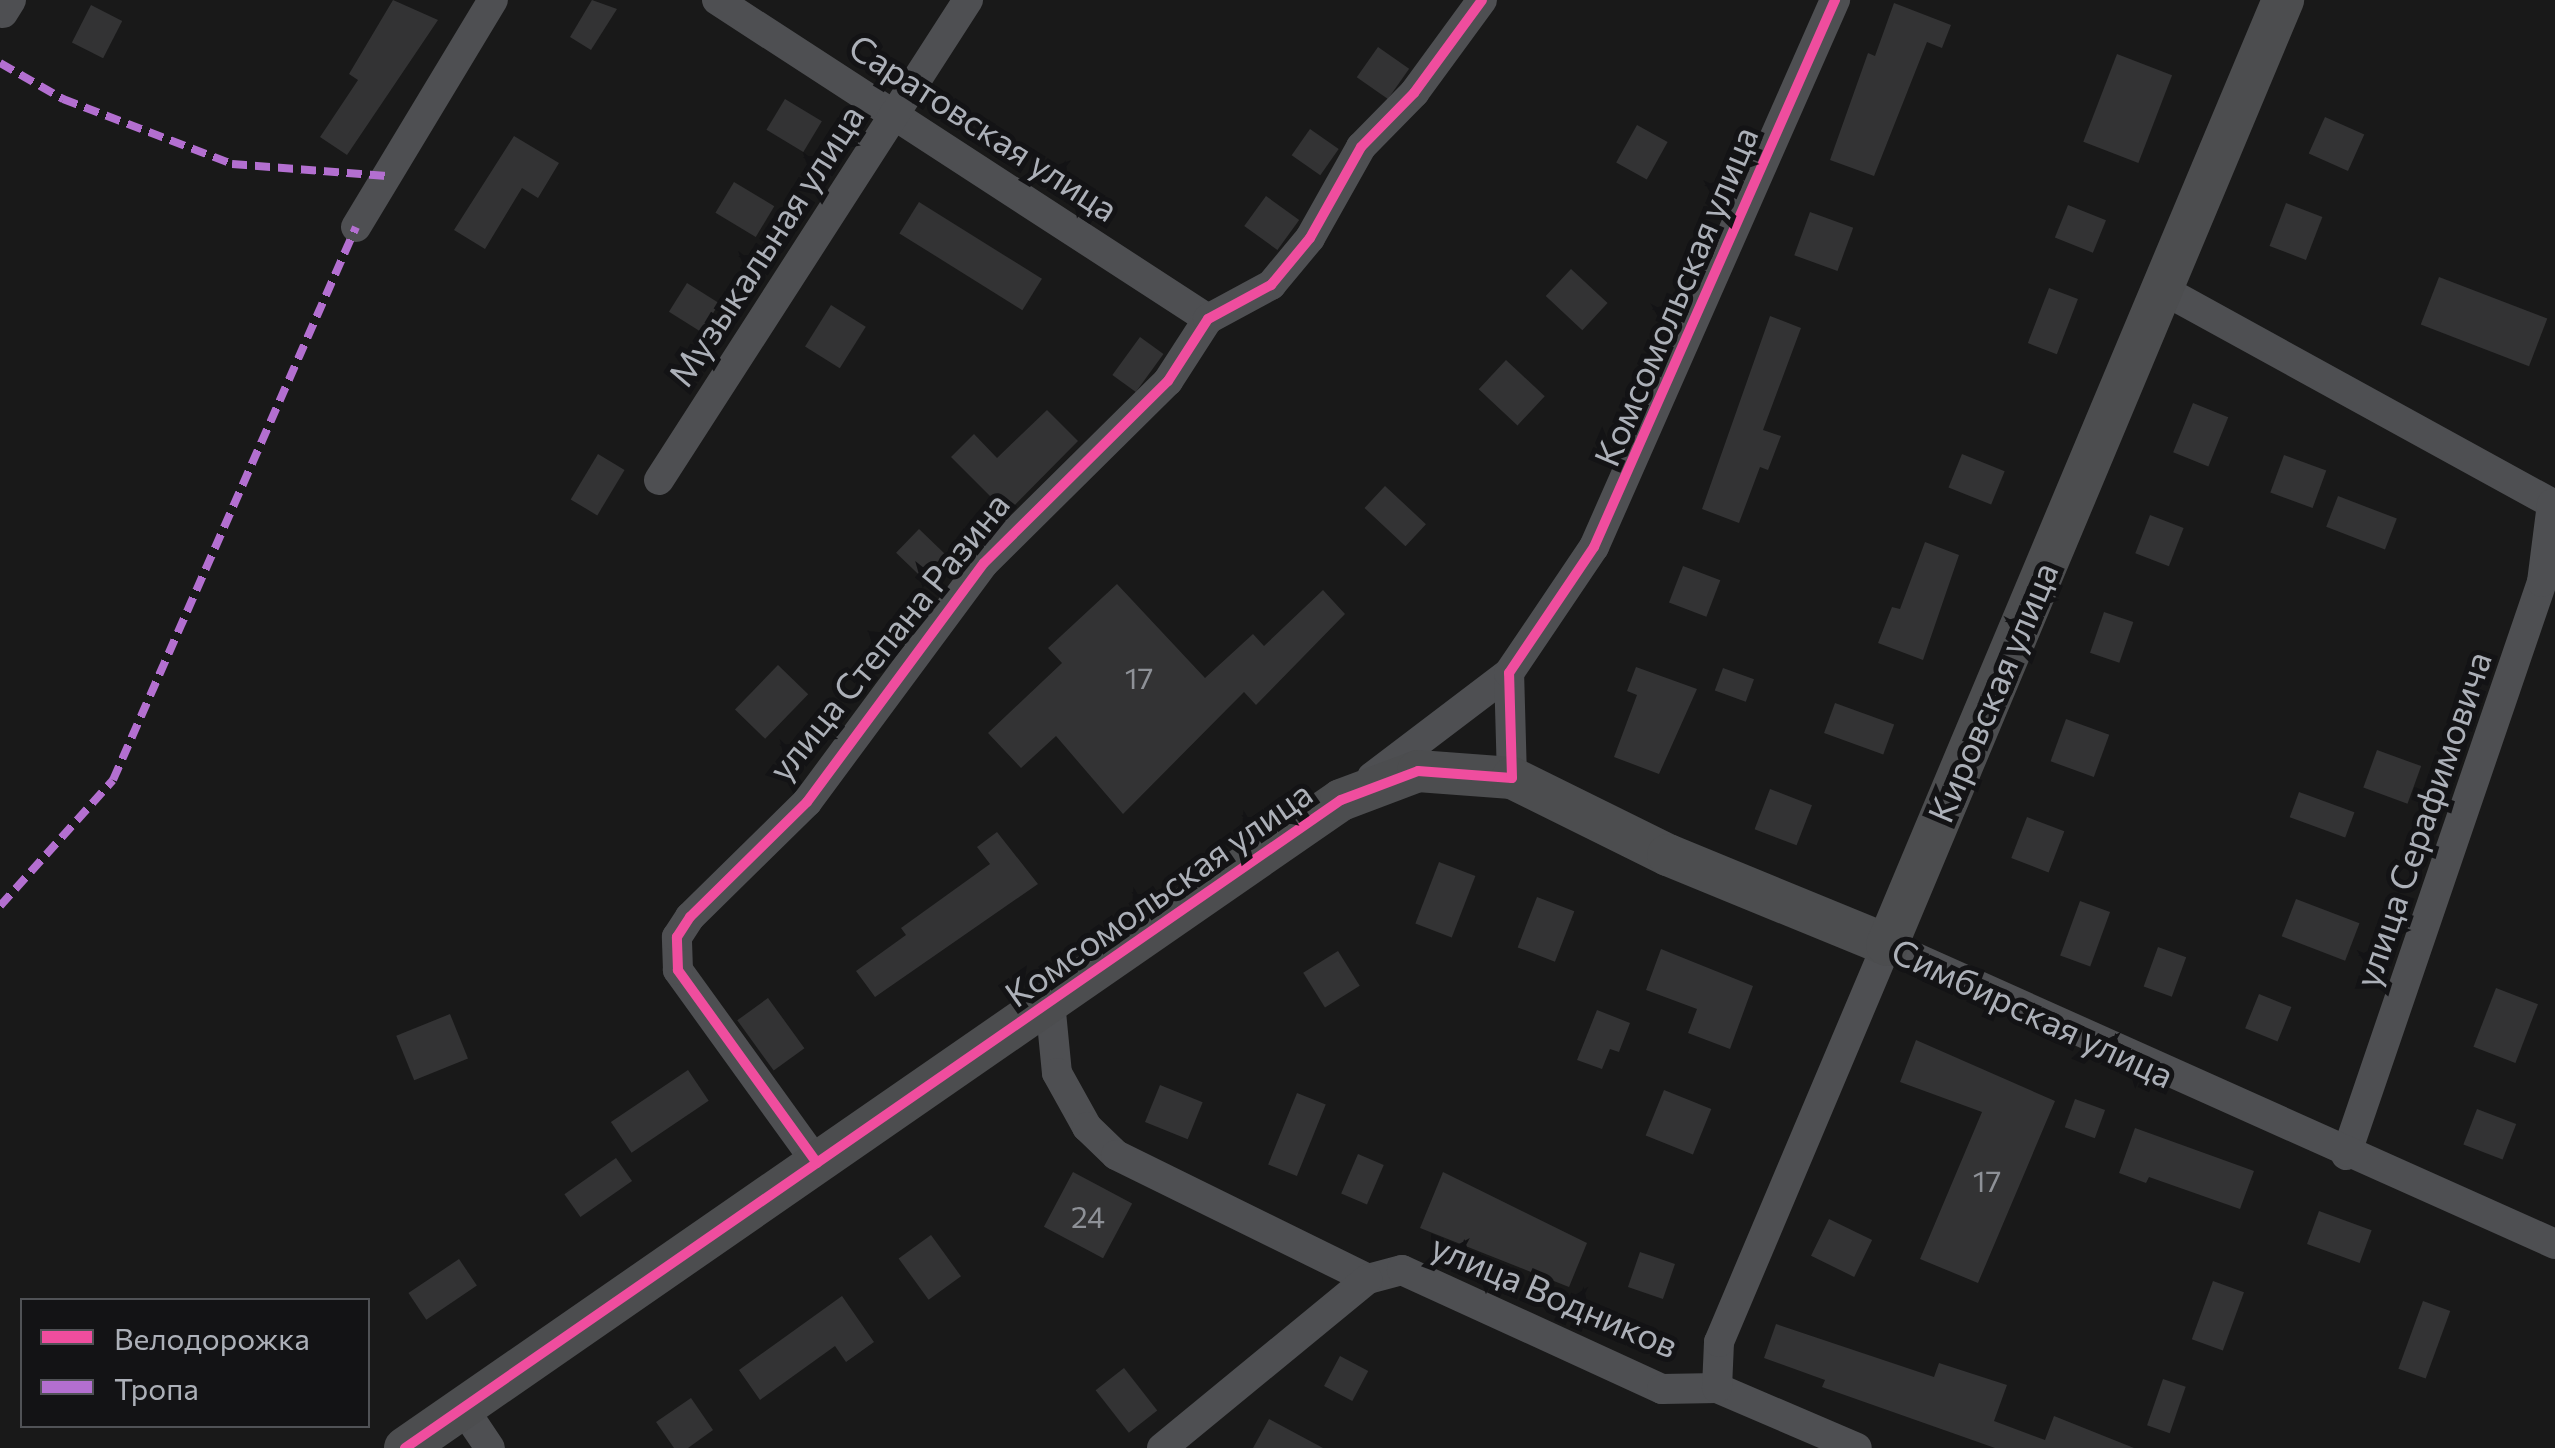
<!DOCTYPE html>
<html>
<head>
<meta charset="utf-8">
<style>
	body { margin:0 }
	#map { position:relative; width:2555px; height:1448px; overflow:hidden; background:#191919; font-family:Commissioner,sans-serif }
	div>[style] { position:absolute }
	.building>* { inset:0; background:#333334; transform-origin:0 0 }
	.street>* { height:30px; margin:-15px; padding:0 15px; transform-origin:15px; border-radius:15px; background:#4e4f52 }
	.secondary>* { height:42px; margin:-21px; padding:0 21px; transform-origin:21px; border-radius:21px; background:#4c4d4f }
	.quiet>* { height:8px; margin-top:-4px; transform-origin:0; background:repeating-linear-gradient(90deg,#b36fd0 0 15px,transparent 0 23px) }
	.cycleway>* { height:10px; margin:-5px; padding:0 5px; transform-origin:5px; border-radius:5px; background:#ef4d9e }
	span { translate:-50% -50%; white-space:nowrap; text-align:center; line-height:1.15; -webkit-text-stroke:10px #131315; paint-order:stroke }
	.number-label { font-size:30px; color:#8e9197 }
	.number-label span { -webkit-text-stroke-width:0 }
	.street-label { font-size:35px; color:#acb0b8 }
	.legend { position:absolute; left:20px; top:1298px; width:350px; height:130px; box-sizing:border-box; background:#131315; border:2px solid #505256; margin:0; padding:12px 18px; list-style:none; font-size:30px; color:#acb0b8 }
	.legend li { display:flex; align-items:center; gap:20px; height:50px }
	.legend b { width:50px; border:2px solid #505256 }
</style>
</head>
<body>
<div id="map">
	<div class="building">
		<i style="clip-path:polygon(393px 0,438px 20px,347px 155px,320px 137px,358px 80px,349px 74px)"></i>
		<i style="clip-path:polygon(592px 0,617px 9px,591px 50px,570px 37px)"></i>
		<i style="clip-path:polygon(1894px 3px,1951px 25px,1942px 48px,1927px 42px,1874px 176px,1830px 160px,1868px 53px,1875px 56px)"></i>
		<i style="left:91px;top:5px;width:35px;height:42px;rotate:27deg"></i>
		<i style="left:1378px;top:47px;width:38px;height:37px;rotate:35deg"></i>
		<i style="left:2117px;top:54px;width:59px;height:94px;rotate:21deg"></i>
		<i style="left:785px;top:99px;width:43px;height:36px;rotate:31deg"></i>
		<i style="left:2325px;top:117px;width:43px;height:40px;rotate:24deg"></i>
		<i style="left:1637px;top:125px;width:35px;height:43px;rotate:29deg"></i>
		<i style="left:1310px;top:129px;width:35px;height:32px;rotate:35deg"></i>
		<i style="clip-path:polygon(514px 136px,559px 163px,538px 198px,522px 188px,485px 249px,454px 230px)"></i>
		<i style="left:734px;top:182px;width:47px;height:36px;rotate:31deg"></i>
		<i style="left:1266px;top:196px;width:41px;height:37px;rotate:36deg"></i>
		<i style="left:919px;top:202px;width:145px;height:37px;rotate:32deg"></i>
		<i style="left:2286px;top:203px;width:39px;height:46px;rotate:21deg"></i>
		<i style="left:2068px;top:205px;width:41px;height:35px;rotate:22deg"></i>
		<i style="left:1810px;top:212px;width:46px;height:46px;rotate:20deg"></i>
		<i style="left:1571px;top:269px;width:50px;height:37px;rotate:43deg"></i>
		<i style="left:2439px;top:277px;width:116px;height:51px;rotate:21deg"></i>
		<i style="left:687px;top:283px;width:38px;height:34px;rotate:32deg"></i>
		<i style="left:2049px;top:288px;width:31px;height:59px;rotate:21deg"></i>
		<i style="left:831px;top:305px;width:41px;height:49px;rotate:32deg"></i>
		<i style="clip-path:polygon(1770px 316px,1801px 328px,1763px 430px,1781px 436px,1768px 470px,1760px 467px,1739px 523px,1702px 509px)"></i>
		<i style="left:1140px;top:337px;width:29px;height:47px;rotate:36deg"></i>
		<i style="left:1506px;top:360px;width:53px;height:40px;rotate:43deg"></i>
		<i style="left:2193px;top:403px;width:38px;height:53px;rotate:22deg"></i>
		<i style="clip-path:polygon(1047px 410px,1078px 441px,1007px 513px,951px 457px,974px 434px,997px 458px)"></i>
		<i style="left:598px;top:454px;width:31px;height:53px;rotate:31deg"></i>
		<i style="left:1962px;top:454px;width:46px;height:36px;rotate:22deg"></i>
		<i style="left:2284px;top:455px;width:45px;height:40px;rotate:20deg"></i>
		<i style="left:1385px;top:486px;width:56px;height:30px;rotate:43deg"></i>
		<i style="left:2338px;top:496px;width:63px;height:33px;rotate:21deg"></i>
		<i style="left:2150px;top:515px;width:36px;height:41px;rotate:21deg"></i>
		<i style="left:919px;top:529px;width:43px;height:33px;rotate:44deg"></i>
		<i style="clip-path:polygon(1925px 542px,1959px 555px,1923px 660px,1878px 643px,1892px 607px,1900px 609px)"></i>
		<i style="left:1683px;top:566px;width:40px;height:39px;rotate:21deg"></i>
		<i style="clip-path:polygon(1117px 584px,1205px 678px,1253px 634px,1264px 646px,1323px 590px,1345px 614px,1256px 705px,1244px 692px,1123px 814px,1056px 736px,1021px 768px,988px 733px,1062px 663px,1048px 648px)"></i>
		<i style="left:2104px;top:612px;width:31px;height:43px;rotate:19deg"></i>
		<i style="left:778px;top:665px;width:42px;height:62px;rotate:44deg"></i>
		<i style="clip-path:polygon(1636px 667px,1697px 689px,1659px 774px,1614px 757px,1637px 695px,1627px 691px)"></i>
		<i style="left:1723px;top:668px;width:33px;height:24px;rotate:20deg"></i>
		<i style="left:1835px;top:703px;width:63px;height:32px;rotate:20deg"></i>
		<i style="left:2066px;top:719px;width:46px;height:45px;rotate:20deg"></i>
		<i style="left:2377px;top:750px;width:47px;height:40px;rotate:20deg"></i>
		<i style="left:1770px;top:789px;width:45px;height:43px;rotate:21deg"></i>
		<i style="left:2299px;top:792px;width:59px;height:27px;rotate:20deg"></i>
		<i style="left:2027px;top:817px;width:40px;height:44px;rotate:21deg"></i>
		<i style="clip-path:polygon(997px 832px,1038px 884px,875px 997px,856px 971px,906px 935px,901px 928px,990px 864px,977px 847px)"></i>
		<i style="left:1439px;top:862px;width:39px;height:66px;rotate:21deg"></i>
		<i style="left:1537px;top:897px;width:40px;height:54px;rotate:21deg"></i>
		<i style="left:2296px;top:899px;width:68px;height:40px;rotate:21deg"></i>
		<i style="left:2080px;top:901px;width:32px;height:58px;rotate:20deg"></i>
		<i style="left:2158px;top:947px;width:30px;height:42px;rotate:20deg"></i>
		<i style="clip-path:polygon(1661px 949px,1753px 986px,1730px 1049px,1688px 1033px,1697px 1009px,1646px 990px)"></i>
		<i style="left:1338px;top:951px;width:41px;height:41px;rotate:58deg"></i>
		<i style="left:2496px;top:988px;width:45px;height:63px;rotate:21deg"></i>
		<i style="left:2259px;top:994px;width:35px;height:37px;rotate:22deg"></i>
		<i style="left:768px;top:998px;width:62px;height:38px;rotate:54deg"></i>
		<i style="clip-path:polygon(1597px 1010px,1630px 1023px,1619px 1052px,1610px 1049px,1602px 1069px,1577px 1060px)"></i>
		<i style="left:450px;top:1014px;width:48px;height:58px;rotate:68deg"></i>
		<i style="clip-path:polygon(1916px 1040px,2055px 1101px,1978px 1283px,1920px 1259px,1982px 1112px,1900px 1082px)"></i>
		<i style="left:688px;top:1070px;width:37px;height:93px;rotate:56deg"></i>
		<i style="left:1160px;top:1085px;width:46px;height:40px;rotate:22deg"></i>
		<i style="left:1664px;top:1090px;width:51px;height:49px;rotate:22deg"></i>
		<i style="left:1297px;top:1093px;width:31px;height:77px;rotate:22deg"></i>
		<i style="left:2075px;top:1099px;width:32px;height:30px;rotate:20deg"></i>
		<i style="left:2477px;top:1109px;width:42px;height:38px;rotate:21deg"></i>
		<i style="clip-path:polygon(2135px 1128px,2254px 1171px,2240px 1209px,2149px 1177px,2146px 1183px,2119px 1173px)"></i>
		<i style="left:1358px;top:1154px;width:28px;height:43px;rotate:23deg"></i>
		<i style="left:616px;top:1158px;width:28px;height:63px;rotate:55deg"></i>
		<i style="left:1073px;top:1172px;width:67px;height:62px;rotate:28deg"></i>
		<i style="clip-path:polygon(1443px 1172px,1587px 1243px,1569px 1287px,1420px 1228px)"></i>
		<i style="left:2319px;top:1211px;width:56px;height:35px;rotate:20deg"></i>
		<i style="left:1829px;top:1219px;width:48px;height:41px;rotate:26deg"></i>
		<i style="left:931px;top:1235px;width:51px;height:40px;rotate:54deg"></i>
		<i style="left:1640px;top:1252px;width:37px;height:37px;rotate:19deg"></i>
		<i style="left:459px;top:1259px;width:32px;height:61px;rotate:56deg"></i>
		<i style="left:2213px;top:1281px;width:33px;height:62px;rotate:20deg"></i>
		<i style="clip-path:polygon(842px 1296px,874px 1342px,846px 1362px,835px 1346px,760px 1400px,739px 1370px)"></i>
		<i style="left:2423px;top:1301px;width:29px;height:72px;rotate:20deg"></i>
		<i style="clip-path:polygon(1776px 1324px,1934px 1377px,1939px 1363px,2007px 1385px,1994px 1421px,2045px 1440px,2054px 1416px,2134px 1448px,1995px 1448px,1822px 1387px,1825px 1380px,1764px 1358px)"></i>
		<i style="left:1340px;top:1356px;width:32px;height:34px;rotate:28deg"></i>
		<i style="left:1124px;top:1368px;width:54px;height:36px;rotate:52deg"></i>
		<i style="left:2163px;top:1379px;width:24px;height:49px;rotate:19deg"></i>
		<i style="clip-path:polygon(691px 1398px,713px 1430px,688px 1448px,674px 1448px,656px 1422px)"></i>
		<i style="clip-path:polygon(1269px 1419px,1323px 1448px,1253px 1448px)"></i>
	</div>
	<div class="street">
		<i style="left:717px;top:0;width:586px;rotate:33.01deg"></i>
		<i style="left:3px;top:13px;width:15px;rotate:-58deg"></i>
		<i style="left:356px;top:227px;width:265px;rotate:-58.9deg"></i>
		<i style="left:2160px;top:288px;width:451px;rotate:28.8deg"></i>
		<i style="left:659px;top:480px;width:571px;rotate:-57.23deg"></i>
		<i style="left:1372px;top:777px;width:172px;rotate:-37.2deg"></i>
		<i style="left:1512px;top:778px;width:105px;rotate:-91.6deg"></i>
		<i style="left:1509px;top:673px;width:152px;rotate:-56deg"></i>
		<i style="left:1594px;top:547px;width:598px;rotate:-66.22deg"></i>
		<i style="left:1050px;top:1002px;width:71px;rotate:84.4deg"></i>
		<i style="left:1057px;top:1073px;width:62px;rotate:60.9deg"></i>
		<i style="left:1087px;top:1127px;width:40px;rotate:44deg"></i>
		<i style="left:1116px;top:1155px;width:281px;rotate:26.2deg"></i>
		<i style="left:1368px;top:1279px;width:35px;rotate:-15deg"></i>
		<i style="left:1402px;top:1270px;width:286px;rotate:24.6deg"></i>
		<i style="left:1662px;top:1389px;width:55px;rotate:-1deg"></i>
		<i style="left:1717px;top:1388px;width:152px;rotate:23.2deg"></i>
		<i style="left:2346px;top:1155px;width:606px;rotate:-71.12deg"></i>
		<i style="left:2542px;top:582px;width:79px;rotate:-82.7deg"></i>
		<i style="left:817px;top:1163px;width:238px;rotate:-125.8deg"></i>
		<i style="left:678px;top:970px;width:33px;rotate:-92deg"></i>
		<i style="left:677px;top:937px;width:24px;rotate:-57deg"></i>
		<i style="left:690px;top:917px;width:164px;rotate:-44.5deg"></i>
		<i style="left:807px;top:802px;width:297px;rotate:-53.5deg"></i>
		<i style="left:984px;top:563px;width:259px;rotate:-44.7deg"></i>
		<i style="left:1168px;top:381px;width:74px;rotate:-57.2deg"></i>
		<i style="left:1208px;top:319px;width:72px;rotate:-28.4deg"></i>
		<i style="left:1271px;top:285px;width:61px;rotate:-50.3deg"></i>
		<i style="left:1310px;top:238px;width:104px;rotate:-60.7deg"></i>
		<i style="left:1361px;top:147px;width:76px;rotate:-45.5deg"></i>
		<i style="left:1414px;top:93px;width:115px;rotate:-53.8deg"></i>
		<i style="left:1717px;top:1388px;width:46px;rotate:-87.5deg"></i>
		<i style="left:1719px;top:1342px;width:431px;rotate:-67.1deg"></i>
		<i style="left:1887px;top:945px;width:732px;rotate:24.11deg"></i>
		<i style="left:463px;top:1408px;width:48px;rotate:56deg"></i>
		<i style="left:1162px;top:1448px;width:266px;rotate:-39.4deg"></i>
	</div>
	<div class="secondary">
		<i style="left:405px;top:1448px;width:1138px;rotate:-34.7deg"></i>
		<i style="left:1341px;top:800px;width:82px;rotate:-20.6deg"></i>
		<i style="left:1418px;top:771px;width:94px;rotate:4.3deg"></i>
		<i style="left:1512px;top:778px;width:174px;rotate:26.3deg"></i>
		<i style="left:1668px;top:855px;width:237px;rotate:22.3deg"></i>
		<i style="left:1887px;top:945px;width:1025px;rotate:-67.26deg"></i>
	</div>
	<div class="quiet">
		<i style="left:0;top:63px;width:73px;rotate:29.7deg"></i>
		<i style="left:63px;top:99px;width:181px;rotate:21deg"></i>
		<i style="left:232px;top:164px;width:155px;rotate:4.4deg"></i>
		<i style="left:0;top:906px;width:169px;rotate:-48.1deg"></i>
		<i style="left:113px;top:780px;width:604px;rotate:-66.28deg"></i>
	</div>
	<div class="cycleway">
		<i style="left:817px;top:1163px;width:238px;rotate:-125.8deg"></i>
		<i style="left:678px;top:970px;width:33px;rotate:-92deg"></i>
		<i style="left:677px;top:937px;width:24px;rotate:-57deg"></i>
		<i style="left:690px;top:917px;width:164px;rotate:-44.5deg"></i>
		<i style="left:807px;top:802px;width:297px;rotate:-53.5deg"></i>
		<i style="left:984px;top:563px;width:259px;rotate:-44.7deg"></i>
		<i style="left:1168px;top:381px;width:74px;rotate:-57.2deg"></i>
		<i style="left:1208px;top:319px;width:72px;rotate:-28.4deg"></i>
		<i style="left:1271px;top:285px;width:61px;rotate:-50.3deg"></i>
		<i style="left:1310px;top:238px;width:104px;rotate:-60.7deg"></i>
		<i style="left:1361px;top:147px;width:76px;rotate:-45.5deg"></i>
		<i style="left:1414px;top:93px;width:115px;rotate:-53.8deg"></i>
		<i style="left:405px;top:1448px;width:1138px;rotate:-34.7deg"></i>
		<i style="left:1341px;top:800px;width:82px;rotate:-20.6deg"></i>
		<i style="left:1418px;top:771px;width:94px;rotate:4.3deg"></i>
		<i style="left:1512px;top:778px;width:105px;rotate:-91.6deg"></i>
		<i style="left:1509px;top:673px;width:152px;rotate:-56deg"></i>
		<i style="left:1594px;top:547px;width:598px;rotate:-66.22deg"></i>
	</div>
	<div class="number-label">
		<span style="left:1139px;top:677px">17</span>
		<span style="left:1987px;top:1180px">17</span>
		<span style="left:1088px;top:1216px">24</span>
	</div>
	<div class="street-label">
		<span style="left:984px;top:127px;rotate:33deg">Саратовская улица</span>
		<span style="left:765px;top:245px;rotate:-57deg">Музыкальная улица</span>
		<span style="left:1675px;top:296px;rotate:-67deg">Комсомольская улица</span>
		<span style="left:888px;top:636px;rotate:-51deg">улица Степана Разина</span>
		<span style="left:1992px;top:692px;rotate:-67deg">Кировская улица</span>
		<span style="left:2422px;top:819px;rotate:-71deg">улица Серафимовича</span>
		<span style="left:1158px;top:893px;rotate:-35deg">Комсомольская улица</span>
		<span style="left:2033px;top:1012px;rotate:25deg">Симбирская улица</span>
		<span style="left:1555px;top:1295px;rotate:23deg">улица Водников</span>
	</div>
	<ul class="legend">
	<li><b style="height:12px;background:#ef4d9e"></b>Велодорожка</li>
	<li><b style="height:12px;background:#b36fd0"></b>Тропа</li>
	</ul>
</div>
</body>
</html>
